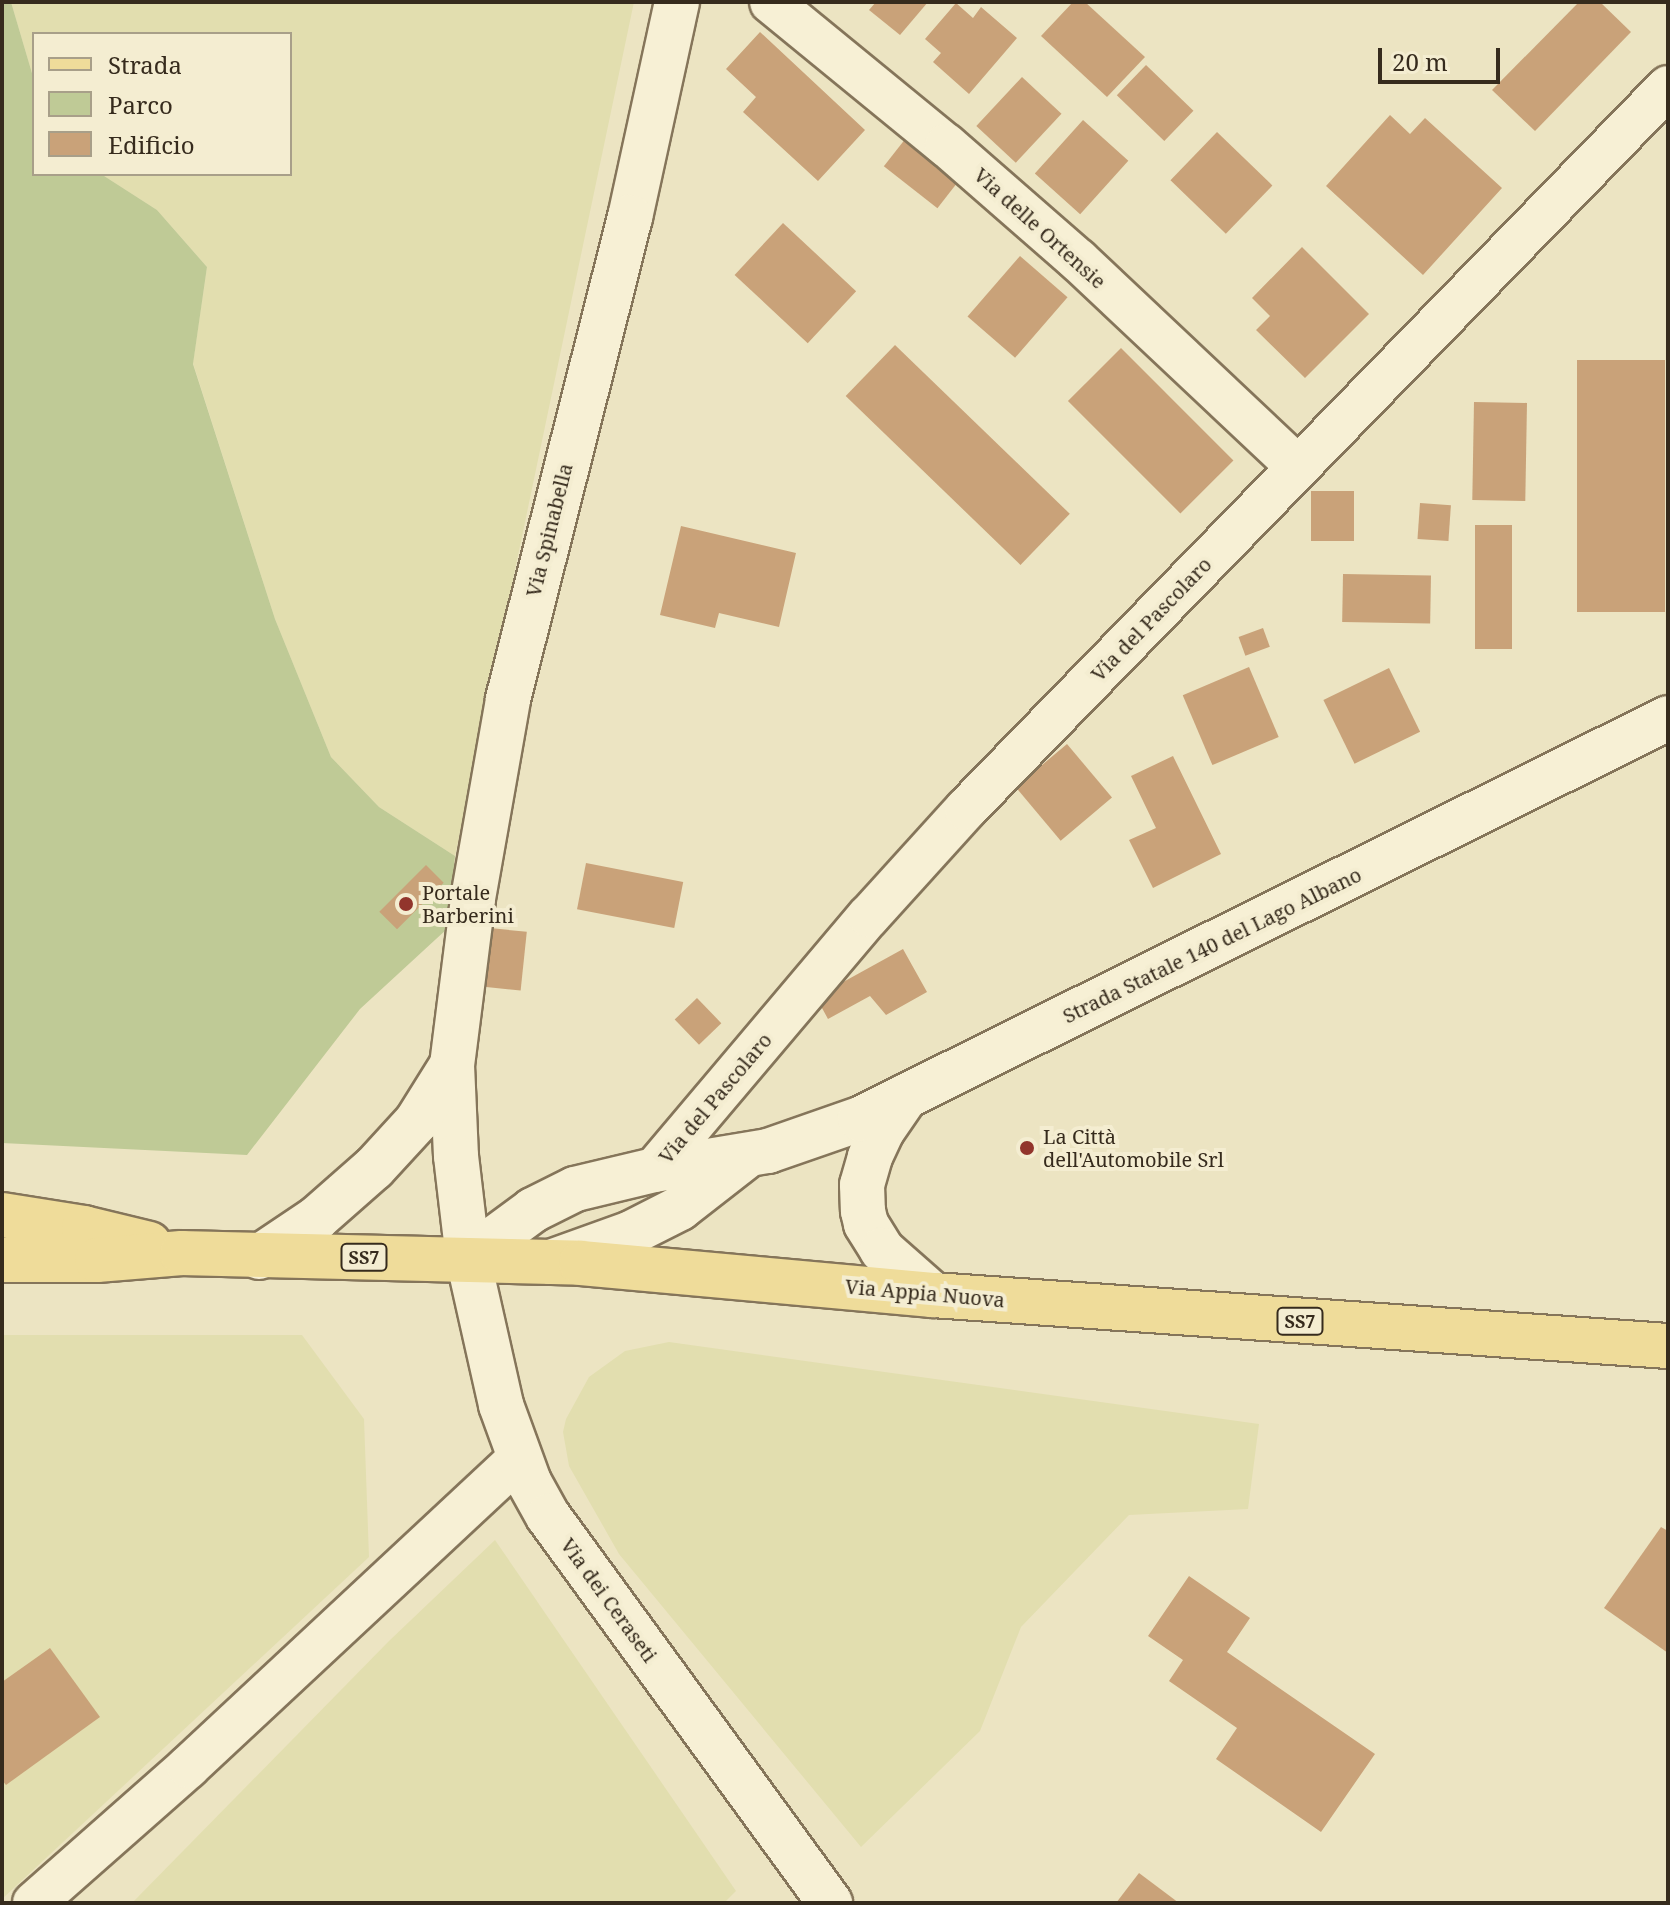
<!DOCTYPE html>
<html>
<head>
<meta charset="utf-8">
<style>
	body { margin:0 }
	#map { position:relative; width:1670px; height:1905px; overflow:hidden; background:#ece4c2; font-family:"Noto Serif",serif }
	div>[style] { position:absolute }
	.farmland>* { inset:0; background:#e2deaf }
	.green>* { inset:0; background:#bfca96 }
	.building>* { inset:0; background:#c9a279; transform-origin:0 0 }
	.roads { filter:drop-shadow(2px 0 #85755a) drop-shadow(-2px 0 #85755a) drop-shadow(0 2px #85755a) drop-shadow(0 -2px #85755a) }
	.minor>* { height:42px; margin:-21px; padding:0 21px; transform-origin:21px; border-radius:21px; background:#f7f0d5 }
	.tertiary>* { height:44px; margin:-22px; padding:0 22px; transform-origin:22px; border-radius:22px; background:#f7f0d5 }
	.secondary>* { height:44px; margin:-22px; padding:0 22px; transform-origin:22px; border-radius:22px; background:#f7f0d5 }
	.primary>* { height:44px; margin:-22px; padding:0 22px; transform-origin:22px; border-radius:22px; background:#efdc9a }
	.dots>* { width:22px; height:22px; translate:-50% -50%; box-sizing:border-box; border:4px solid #f4edd1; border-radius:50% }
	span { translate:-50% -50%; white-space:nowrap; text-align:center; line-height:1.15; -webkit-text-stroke:8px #f4edd1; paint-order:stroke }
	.shield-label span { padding:2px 6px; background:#f4edd1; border:2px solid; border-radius:6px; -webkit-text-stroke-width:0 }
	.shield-label { font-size:18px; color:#362b1d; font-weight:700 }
	.street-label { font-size:20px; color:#362b1d }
	.poi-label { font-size:20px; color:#362b1d }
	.left { translate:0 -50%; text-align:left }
	.frame { position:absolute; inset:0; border:4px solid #362b1d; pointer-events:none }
	.legend { position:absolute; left:32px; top:32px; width:260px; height:144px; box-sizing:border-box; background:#f4edd1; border:2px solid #a89f89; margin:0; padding:10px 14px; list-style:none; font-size:24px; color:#362b1d }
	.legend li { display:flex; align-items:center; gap:16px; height:40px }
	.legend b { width:40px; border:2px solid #a89f89 }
	.scale { position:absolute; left:1378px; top:48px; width:122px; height:36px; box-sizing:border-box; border:4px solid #362b1d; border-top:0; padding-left:10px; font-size:24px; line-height:28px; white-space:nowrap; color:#362b1d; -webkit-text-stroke:6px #f4edd1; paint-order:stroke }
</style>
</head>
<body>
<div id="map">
	<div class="farmland">
		<i style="clip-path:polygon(11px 2px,634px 2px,455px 856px,379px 807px,331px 757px,275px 619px,193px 363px,207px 267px,157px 210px,101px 174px,290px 174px,290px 34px,34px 34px,34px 80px)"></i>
		<i style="clip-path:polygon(2px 1335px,302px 1335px,364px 1419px,369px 1557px,2px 1899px)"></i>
		<i style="clip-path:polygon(669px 1342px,1259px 1424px,1248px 1509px,1129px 1515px,1021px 1627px,980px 1731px,861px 1847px,619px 1554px,569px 1466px,563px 1432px,566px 1419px,589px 1377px,625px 1351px)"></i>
		<i style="clip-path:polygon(495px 1540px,736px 1891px,724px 1903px,132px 1903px,389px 1641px)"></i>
	</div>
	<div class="green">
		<i style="clip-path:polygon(2px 2px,11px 2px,34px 80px,34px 174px,101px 174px,157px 210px,207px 267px,193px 364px,275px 619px,331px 757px,379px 807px,455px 856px,448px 928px,360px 1009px,247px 1155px,2px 1143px)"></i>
	</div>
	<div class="building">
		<i style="clip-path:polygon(876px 2px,928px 2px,900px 35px,869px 10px)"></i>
		<i style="clip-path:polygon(1073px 2px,1085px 2px,1145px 57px,1107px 97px,1041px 36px)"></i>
		<i style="clip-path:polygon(1579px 2px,1600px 2px,1631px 32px,1535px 131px,1492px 90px)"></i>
		<i style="clip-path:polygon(956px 3px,973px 18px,981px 7px,1017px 38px,969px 94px,933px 62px,941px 53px,925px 39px)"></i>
		<i style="clip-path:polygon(760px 32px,865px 130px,818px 181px,743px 112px,756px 97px,726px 69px)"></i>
		<i style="left:1146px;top:65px;width:66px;height:42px;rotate:44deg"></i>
		<i style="left:1022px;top:77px;width:54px;height:67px;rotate:43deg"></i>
		<i style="clip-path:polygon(1390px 115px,1410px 134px,1425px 118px,1502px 188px,1423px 275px,1326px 186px)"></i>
		<i style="left:1083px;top:120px;width:61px;height:72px;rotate:42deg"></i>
		<i style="left:1217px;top:132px;width:77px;height:67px;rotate:44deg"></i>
		<i style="left:906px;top:138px;width:68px;height:36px;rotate:38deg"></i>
		<i style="left:783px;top:223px;width:100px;height:71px;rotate:43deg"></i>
		<i style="clip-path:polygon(1302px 247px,1369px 314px,1305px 378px,1256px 330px,1270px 316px,1252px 298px)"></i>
		<i style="left:1020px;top:256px;width:63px;height:80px;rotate:41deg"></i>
		<i style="left:895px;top:345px;width:243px;height:71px;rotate:44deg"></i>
		<i style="left:1121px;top:348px;width:159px;height:75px;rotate:45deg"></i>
		<i style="left:1577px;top:360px;width:88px;height:252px"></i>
		<i style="left:1474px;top:402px;width:53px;height:98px;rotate:1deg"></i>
		<i style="left:1311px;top:491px;width:43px;height:50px"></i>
		<i style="left:1420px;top:503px;width:31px;height:36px;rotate:4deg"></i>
		<i style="left:1475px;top:525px;width:37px;height:124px"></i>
		<i style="clip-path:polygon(681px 526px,796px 553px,779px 627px,719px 613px,715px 628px,660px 615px)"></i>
		<i style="left:1343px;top:574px;width:88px;height:48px;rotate:1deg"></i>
		<i style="left:1263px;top:628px;width:20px;height:26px;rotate:70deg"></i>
		<i style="left:1249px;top:667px;width:76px;height:72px;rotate:67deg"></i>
		<i style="left:1389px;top:668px;width:71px;height:73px;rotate:64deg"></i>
		<i style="left:1067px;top:744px;width:70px;height:67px;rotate:50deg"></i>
		<i style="clip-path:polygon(1173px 756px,1221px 854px,1153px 888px,1129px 840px,1156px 828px,1131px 776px)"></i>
		<i style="left:586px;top:863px;width:99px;height:47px;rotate:11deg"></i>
		<i style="left:426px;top:865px;width:25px;height:66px;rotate:45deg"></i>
		<i style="left:490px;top:928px;width:37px;height:59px;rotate:6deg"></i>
		<i style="clip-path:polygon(903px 949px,927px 992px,886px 1015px,870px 996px,828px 1019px,816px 997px)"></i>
		<i style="left:697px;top:998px;width:35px;height:31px;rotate:46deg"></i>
		<i style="clip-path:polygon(1661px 1527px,1668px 1531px,1668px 1653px,1604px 1608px)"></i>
		<i style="clip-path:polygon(1189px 1576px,1250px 1618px,1227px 1652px,1375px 1754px,1321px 1832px,1216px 1759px,1237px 1728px,1169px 1681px,1183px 1660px,1148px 1636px)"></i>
		<i style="clip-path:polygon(50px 1648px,100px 1717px,6px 1785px,2px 1780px,2px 1682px)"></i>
		<i style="clip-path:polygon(1139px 1873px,1179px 1903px,1116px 1903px)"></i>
	</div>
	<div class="roads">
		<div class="minor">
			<i style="left:771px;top:2px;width:226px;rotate:39.3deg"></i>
			<i style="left:946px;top:145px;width:175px;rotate:41.1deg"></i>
			<i style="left:1078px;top:260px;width:302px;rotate:43.3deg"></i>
			<i style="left:654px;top:1170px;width:333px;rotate:-49.8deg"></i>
			<i style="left:869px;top:916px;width:144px;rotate:-47.8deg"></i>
			<i style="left:966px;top:809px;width:1007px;rotate:-45.8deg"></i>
			<i style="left:34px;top:1903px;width:205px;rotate:-41.4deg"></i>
			<i style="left:188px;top:1767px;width:451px;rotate:-43deg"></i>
		</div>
		<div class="tertiary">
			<i style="left:677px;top:2px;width:220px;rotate:102.3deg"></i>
			<i style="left:630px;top:217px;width:498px;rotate:104.2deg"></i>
			<i style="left:508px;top:700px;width:202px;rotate:100deg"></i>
			<i style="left:473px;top:899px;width:167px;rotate:97.2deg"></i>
			<i style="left:452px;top:1065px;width:91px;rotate:87.5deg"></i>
			<i style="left:456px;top:1156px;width:103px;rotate:83.3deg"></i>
			<i style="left:468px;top:1258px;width:151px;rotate:77.3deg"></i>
			<i style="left:501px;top:1405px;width:82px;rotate:70deg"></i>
			<i style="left:529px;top:1482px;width:39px;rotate:61deg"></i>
			<i style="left:548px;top:1516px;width:479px;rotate:53.9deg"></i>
			<i style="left:259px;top:1257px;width:70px;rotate:-33.9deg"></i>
			<i style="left:317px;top:1218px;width:76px;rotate:-41.3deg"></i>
			<i style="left:374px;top:1168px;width:64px;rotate:-47.5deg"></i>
			<i style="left:417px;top:1121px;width:66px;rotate:-58deg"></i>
		</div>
		<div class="secondary">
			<i style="left:906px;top:1096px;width:42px;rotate:124.4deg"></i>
			<i style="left:882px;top:1131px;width:29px;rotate:115deg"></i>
			<i style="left:870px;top:1157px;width:29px;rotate:106deg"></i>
			<i style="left:862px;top:1185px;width:26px;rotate:88deg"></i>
			<i style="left:863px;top:1211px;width:13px;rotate:77deg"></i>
			<i style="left:866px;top:1224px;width:31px;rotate:58deg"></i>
			<i style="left:882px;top:1250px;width:68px;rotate:41.4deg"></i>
			<i style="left:468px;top:1258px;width:81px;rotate:-36.4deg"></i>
			<i style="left:533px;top:1210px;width:47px;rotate:-26.6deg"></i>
			<i style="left:575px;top:1189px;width:81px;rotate:-13.5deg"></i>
			<i style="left:654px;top:1170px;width:116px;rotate:-9.5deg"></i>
			<i style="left:768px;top:1151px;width:97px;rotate:-19.2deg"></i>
			<i style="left:860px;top:1119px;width:902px;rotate:-26.39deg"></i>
			<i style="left:551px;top:1262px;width:85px;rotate:-19.9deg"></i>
			<i style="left:631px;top:1233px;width:55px;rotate:-27deg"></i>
			<i style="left:680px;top:1208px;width:81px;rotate:-38deg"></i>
		</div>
		<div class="primary">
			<i style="left:2px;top:1215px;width:83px;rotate:9deg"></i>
			<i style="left:84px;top:1228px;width:67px;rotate:13.8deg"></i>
			<i style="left:2px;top:1260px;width:95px"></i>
			<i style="left:97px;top:1260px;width:85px;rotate:-4.7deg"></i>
			<i style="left:182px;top:1253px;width:399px;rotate:1.4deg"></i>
			<i style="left:581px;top:1263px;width:353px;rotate:5.2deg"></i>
			<i style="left:933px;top:1295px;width:737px;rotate:3.97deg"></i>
		</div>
	</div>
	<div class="dots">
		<i style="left:406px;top:904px;background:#92352c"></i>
		<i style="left:1027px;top:1148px;background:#92352c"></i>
	</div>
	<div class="shield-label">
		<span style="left:364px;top:1257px">SS7</span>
		<span style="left:1300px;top:1321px">SS7</span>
	</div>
	<div class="street-label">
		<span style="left:1040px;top:228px;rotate:42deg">Via delle Ortensie</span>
		<span style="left:549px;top:530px;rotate:-76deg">Via Spinabella</span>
		<span style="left:1151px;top:619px;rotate:-46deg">Via del Pascolaro</span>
		<span style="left:1212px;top:945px;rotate:-26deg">Strada Statale 140 del Lago Albano</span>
		<span style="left:715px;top:1098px;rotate:-50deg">Via del Pascolaro</span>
		<span style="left:925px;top:1293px;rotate:5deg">Via Appia Nuova</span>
		<span style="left:609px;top:1600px;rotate:54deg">Via dei Ceraseti</span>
	</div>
	<div class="poi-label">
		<span class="left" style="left:422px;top:904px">Portale<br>Barberini</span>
		<span class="left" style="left:1043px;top:1148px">La Città<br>dell'Automobile Srl</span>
	</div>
	<div class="frame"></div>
	<ul class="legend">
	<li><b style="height:10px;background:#efdc9a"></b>Strada</li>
	<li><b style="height:22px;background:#bfca96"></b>Parco</li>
	<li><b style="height:22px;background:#c9a279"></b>Edificio</li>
	</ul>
	<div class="scale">20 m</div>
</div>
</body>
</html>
